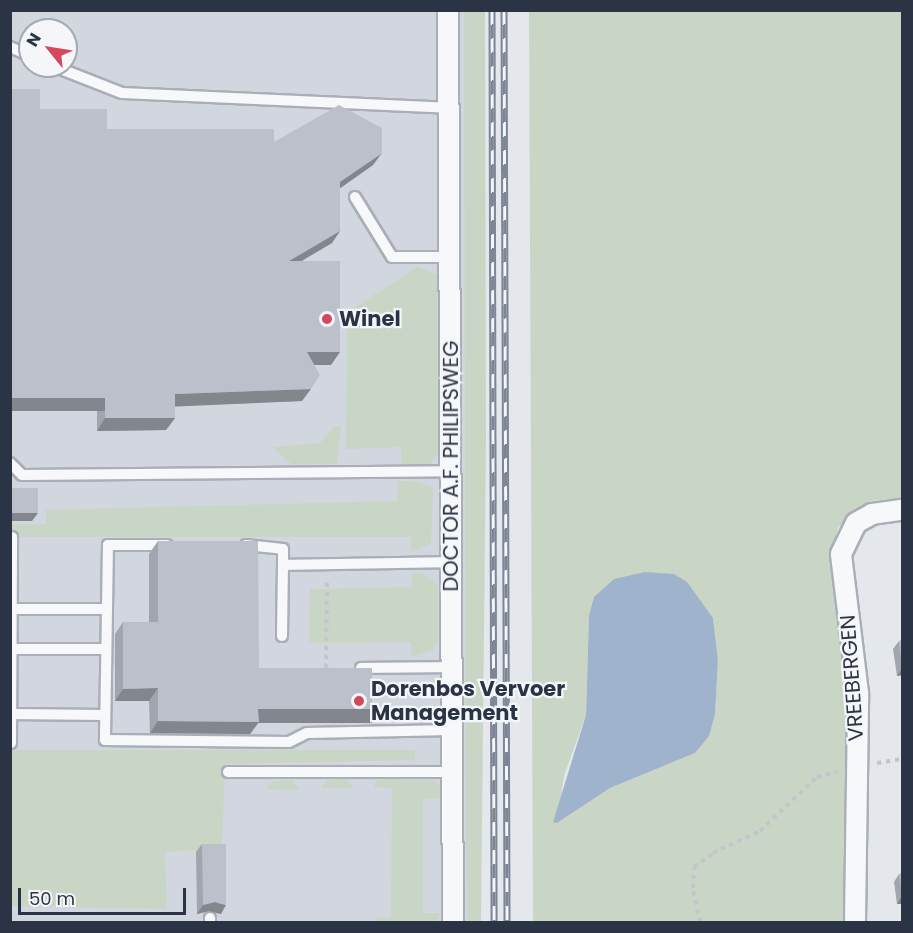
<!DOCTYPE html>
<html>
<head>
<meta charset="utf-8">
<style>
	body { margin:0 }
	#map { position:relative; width:913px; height:933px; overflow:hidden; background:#e4e7ec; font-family:Poppins,sans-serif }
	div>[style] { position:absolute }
	.built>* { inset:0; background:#d2d6de }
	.green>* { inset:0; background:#c9d6c5 }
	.water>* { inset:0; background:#9fb4cc }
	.path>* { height:4px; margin-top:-2px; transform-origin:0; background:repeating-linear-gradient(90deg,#c2c5cb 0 4.5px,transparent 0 9px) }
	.roads { filter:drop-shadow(2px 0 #a9aeb7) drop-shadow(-2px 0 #a9aeb7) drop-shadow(0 2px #a9aeb7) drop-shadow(0 -2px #a9aeb7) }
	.service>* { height:10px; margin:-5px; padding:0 5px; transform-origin:5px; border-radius:5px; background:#f7f8fa }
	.minor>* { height:20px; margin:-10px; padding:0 10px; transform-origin:10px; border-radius:10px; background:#f7f8fa }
	.rail>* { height:7px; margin-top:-3.5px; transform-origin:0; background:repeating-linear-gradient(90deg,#f4f6f9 0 14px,#7d8696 0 28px); box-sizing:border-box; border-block:2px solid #7d8696 }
	.wall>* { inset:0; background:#a1a5ae }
	.shaded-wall>* { inset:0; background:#83868d; transform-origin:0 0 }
	.building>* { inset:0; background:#bbc0ca; transform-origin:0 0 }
	.dots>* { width:16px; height:16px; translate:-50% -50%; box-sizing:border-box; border:3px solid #f4f6f9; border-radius:50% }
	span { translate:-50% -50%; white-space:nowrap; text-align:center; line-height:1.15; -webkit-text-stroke:4.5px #f4f6f9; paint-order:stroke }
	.poi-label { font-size:21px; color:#2b3445; font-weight:700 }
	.left { translate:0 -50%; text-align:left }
	.street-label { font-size:21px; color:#2b3445 }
	.frame { position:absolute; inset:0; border:12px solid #2b3445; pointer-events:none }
	.north { position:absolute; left:18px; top:18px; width:60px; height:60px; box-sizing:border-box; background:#f4f6f9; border:2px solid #a4a8b1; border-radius:50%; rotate:300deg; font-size:16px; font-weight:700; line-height:24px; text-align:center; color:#2b3445 }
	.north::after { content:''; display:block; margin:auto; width:21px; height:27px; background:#d1495b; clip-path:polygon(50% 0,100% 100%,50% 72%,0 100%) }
	.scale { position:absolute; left:18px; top:888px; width:168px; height:27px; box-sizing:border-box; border:3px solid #2b3445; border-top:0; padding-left:8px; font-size:18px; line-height:21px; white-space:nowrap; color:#2b3445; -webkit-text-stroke:4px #f4f6f9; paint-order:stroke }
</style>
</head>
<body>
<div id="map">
	<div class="built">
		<i style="clip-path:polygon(evenodd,10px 11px,473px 11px,473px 922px,11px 922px,10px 11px,30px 30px,66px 30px,66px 66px,30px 66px,30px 30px)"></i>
	</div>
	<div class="green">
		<i style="clip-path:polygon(464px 11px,485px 11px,486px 439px,481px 922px,468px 922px,466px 839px)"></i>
		<i style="clip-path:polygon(evenodd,529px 11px,902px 11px,902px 498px,871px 501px,856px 509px,838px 528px,831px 555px,848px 701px,845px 922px,533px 922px,529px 11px,594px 597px,713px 618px,718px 660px,715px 714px,695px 753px,610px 788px,557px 823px,564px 776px,586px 715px,589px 615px,594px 597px)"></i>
		<i style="clip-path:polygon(417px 267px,437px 274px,438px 453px,430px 464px,402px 465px,401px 447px,346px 449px,347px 317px,348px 312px)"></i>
		<i style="clip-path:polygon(335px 426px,341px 426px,337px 464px,291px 464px,272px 447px,320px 443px)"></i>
		<i style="clip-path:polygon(398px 481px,415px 481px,433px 487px,431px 544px,411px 552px,411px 537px,11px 537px,11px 524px,46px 524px,46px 510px,397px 501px)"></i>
		<i style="clip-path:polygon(412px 573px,422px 573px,438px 585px,438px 640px,433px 650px,411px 656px,411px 642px,309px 643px,310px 589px,412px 587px)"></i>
		<i style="clip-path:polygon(11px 750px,415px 750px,415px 760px,225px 764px,222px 849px,165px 852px,167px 909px,11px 906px)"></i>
		<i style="clip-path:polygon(346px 779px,354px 788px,321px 788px,327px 780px)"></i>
		<i style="clip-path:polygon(384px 779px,434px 780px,440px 786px,441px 798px,423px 799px,423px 913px,440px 913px,437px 922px,375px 922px,375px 918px,391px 917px,392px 788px,374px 787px,376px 781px)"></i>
		<i style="clip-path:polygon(293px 780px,300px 790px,267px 789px,273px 781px)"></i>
	</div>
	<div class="water">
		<i style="clip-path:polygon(645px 572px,674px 574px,687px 582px,713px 618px,718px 660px,715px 714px,709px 736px,695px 753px,610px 788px,557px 823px,553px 822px,586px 715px,589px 615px,594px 597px,614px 579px)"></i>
	</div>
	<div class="path">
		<i style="left:326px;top:668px;width:88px;rotate:-89.3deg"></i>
		<i style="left:877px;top:763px;width:25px;rotate:-9deg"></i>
		<i style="left:700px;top:922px;width:35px;rotate:-102deg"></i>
		<i style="left:693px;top:888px;width:21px;rotate:-87deg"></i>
		<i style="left:694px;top:867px;width:24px;rotate:-36deg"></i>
		<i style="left:713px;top:853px;width:52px;rotate:-25.1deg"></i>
		<i style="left:760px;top:831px;width:79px;rotate:-43.5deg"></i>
		<i style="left:817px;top:777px;width:21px;rotate:-14deg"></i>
	</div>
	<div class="roads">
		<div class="service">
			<i style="left:10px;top:47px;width:22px;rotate:24deg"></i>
			<i style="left:53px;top:66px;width:74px;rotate:21.4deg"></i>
			<i style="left:122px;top:93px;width:326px;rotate:2.6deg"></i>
			<i style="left:355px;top:197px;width:70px;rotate:58.3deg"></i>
			<i style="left:392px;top:257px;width:58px"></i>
			<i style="left:10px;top:463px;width:17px;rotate:45deg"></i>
			<i style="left:22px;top:475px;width:430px;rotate:-0.5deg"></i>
			<i style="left:167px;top:545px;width:59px;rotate:180deg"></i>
			<i style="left:108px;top:545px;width:195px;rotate:90.9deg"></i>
			<i style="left:105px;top:740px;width:184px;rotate:0.6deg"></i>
			<i style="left:289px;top:742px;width:20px;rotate:-27deg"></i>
			<i style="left:307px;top:733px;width:145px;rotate:-1.2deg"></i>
			<i style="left:246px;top:545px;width:37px;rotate:6deg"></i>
			<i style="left:283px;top:549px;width:16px;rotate:90deg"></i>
			<i style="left:12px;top:609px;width:95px"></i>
			<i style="left:282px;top:636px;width:71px;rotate:-89.2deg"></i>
			<i style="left:283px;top:565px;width:169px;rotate:-1deg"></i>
			<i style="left:11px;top:649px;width:95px"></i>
			<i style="left:361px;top:668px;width:91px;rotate:-0.6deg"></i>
			<i style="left:10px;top:714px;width:95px;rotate:0.6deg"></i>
			<i style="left:11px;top:743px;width:206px;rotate:-89.7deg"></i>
			<i style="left:228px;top:772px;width:225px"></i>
			<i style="left:210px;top:922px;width:4px;rotate:-90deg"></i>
		</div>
		<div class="minor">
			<i style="left:448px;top:10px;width:912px;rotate:89.69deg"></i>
			<i style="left:855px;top:922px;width:229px;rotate:-89.2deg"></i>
			<i style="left:858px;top:693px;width:140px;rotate:-97deg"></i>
			<i style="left:841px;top:554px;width:34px;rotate:-64deg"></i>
			<i style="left:856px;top:523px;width:18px;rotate:-29deg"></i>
			<i style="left:872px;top:514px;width:30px;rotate:-8deg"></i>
		</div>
	</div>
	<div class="rail">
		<i style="left:492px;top:10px;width:912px;rotate:89.87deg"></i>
		<i style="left:504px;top:10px;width:912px;rotate:89.81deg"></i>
	</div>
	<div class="wall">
		<i style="clip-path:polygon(10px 89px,40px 109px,107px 129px,274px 142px,373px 165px,340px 188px,340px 231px,332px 243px,302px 261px,331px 365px,314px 365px,302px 401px,175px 406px,175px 418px,166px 430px,97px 431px,97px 411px,10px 411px)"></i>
		<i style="clip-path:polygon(158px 541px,259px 668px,372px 709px,364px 721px,259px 721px,250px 734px,150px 733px,149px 701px,115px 701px,115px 634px,123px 622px,149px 622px,149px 554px)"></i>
		<i style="clip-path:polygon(903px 640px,903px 675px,897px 676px,893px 649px,899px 641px)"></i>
		<i style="clip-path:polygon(202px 844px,221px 914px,209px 911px,197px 914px,196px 852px)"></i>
		<i style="clip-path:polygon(903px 873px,903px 904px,897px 904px,894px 882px,899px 874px)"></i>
	</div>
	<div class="shaded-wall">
		<i style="clip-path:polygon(382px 153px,373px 165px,332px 194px,340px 182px)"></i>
		<i style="clip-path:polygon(340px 231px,332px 243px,280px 273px,289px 261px)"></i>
		<i style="clip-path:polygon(307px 352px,340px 352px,331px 365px,298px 365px)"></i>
		<i style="clip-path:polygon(311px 389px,302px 401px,166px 407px,175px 394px)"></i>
		<i style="left:10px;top:398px;width:95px;height:13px"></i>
		<i style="clip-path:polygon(105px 418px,175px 418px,166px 430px,97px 431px)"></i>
		<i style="clip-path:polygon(10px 513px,38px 513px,32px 521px,10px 521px)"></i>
		<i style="clip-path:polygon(902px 668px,903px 675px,897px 676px)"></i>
		<i style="clip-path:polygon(158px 688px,149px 701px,115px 701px,123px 689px)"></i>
		<i style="left:258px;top:709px;width:114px;height:14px"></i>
		<i style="clip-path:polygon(158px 721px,259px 722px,250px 734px,150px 733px)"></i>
		<i style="clip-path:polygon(902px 896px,903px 904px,897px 904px)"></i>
		<i style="clip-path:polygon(215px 902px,226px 905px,221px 914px,209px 911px,197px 914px,203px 905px)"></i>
	</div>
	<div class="building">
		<i style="clip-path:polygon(10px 89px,40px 89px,40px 109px,107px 109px,107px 129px,274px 129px,274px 142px,339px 105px,382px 128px,382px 153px,340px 182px,340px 231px,289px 261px,340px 261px,340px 352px,307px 352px,320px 375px,311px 389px,175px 394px,175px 418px,105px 418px,105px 398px,10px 398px)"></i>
		<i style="left:10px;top:488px;width:28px;height:25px"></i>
		<i style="clip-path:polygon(158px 541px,258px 541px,259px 668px,372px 668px,372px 709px,258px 709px,259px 722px,158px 721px,158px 688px,123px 689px,123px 622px,158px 622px)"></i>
		<i style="clip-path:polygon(903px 640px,903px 668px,902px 668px,899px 641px)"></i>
		<i style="clip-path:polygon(202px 844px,226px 844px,226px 905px,215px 902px,203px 905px)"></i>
		<i style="clip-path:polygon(903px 873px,903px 896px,902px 896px,899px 874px)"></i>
	</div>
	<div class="dots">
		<i style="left:327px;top:319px;background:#d1495b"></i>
		<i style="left:359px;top:701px;background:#d1495b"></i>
	</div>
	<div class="poi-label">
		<span class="left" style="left:339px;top:319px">Winel</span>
		<span class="left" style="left:371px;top:701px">Dorenbos Vervoer<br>Management</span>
	</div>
	<div class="street-label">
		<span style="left:451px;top:466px;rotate:-90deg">DOCTOR A.F. PHILIPSWEG</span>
		<span style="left:852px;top:678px;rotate:-94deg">VREEBERGEN</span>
	</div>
	<div class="frame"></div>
	<div class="north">N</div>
	<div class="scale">50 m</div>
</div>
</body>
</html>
